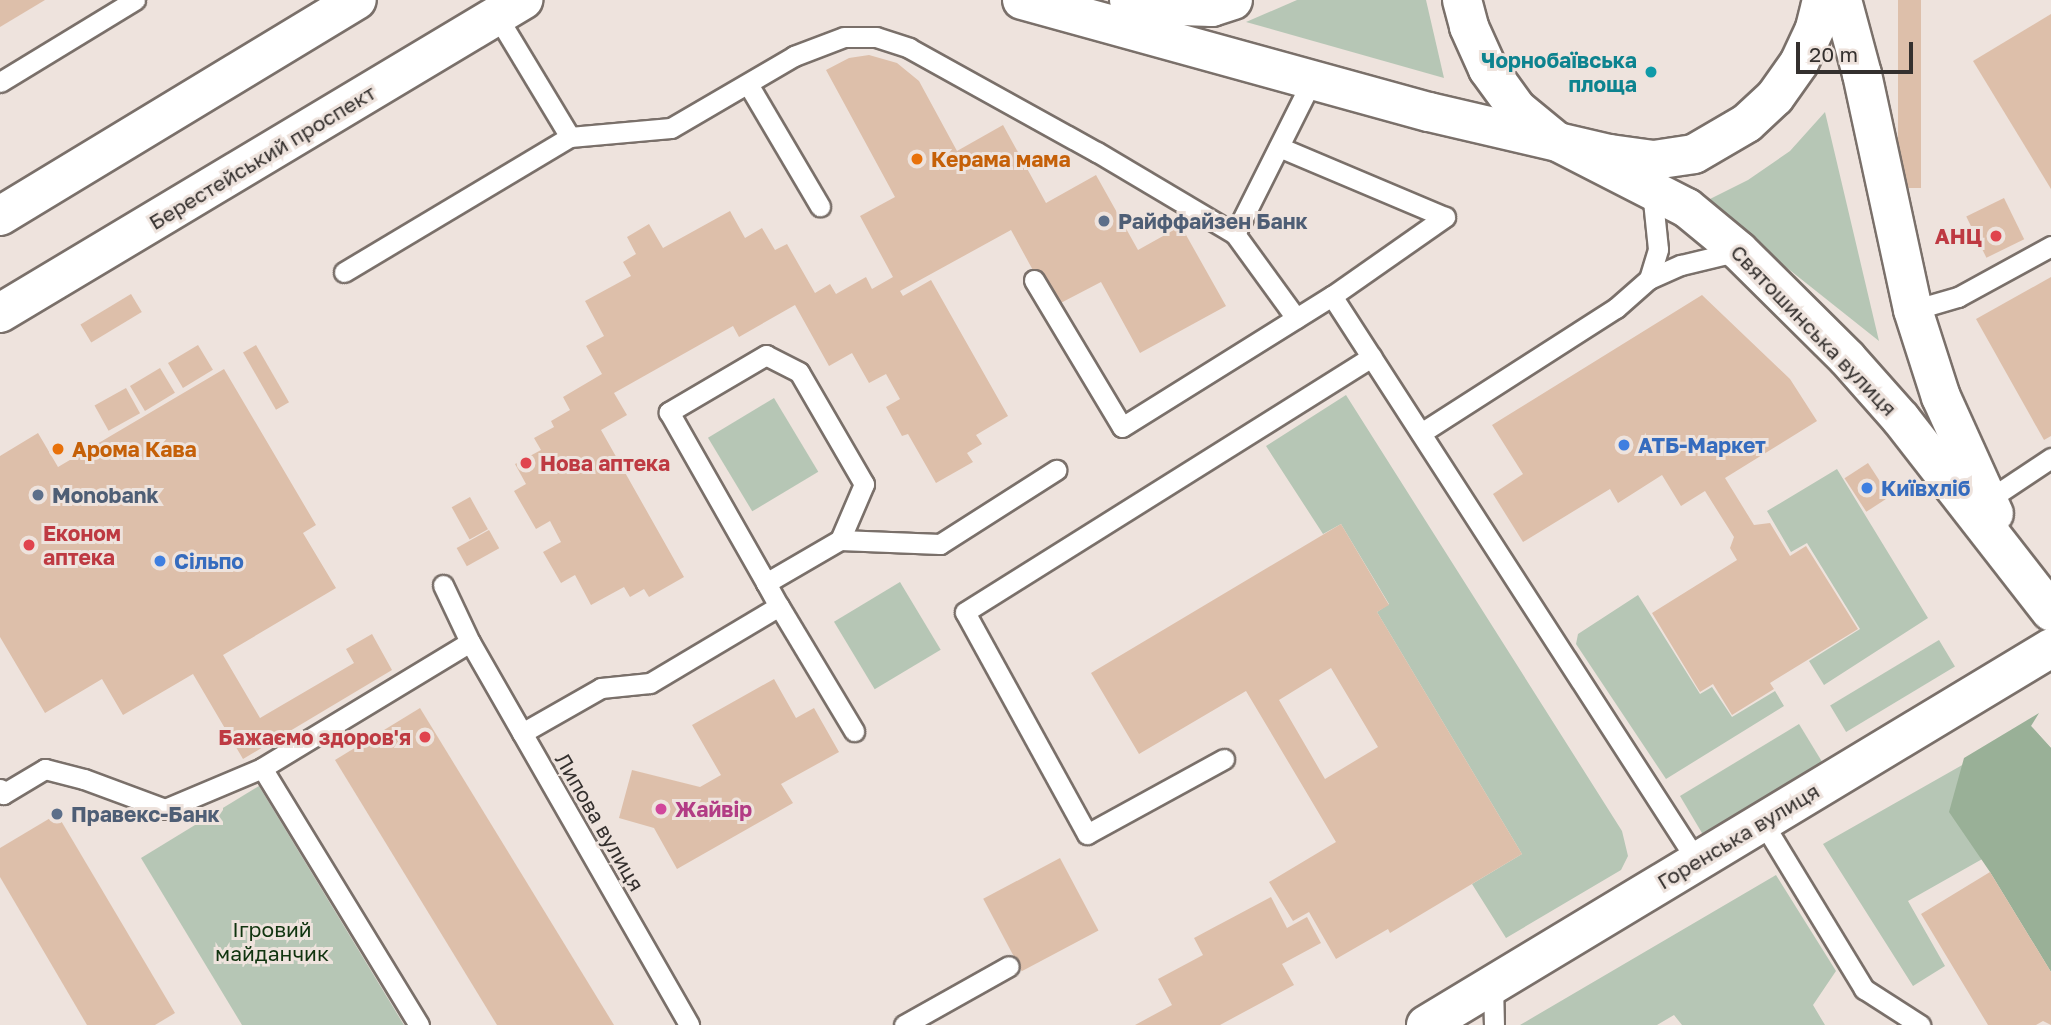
<!DOCTYPE html>
<html>
<head>
<meta charset="utf-8">
<style>
	body { margin:0 }
	#map { position:relative; width:2051px; height:1025px; overflow:hidden; background:#eee3dd; font-family:"Golos Text",sans-serif }
	div>[style] { position:absolute }
	.green>* { inset:0; background:#b6c6b5; transform-origin:0 0 }
	.forest>* { inset:0; background:#99b097 }
	.building>* { inset:0; background:#ddbfaa; transform-origin:0 0 }
	.roads { filter:drop-shadow(2px 0 #7a706a) drop-shadow(-2px 0 #7a706a) drop-shadow(0 2px #7a706a) drop-shadow(0 -2px #7a706a) }
	.lane>* { height:19px; margin:-9.5px; padding:0 9.5px; transform-origin:9.5px; border-radius:9.5px; background:#fff }
	.street>* { height:38px; margin:-19px; padding:0 19px; transform-origin:19px; border-radius:19px; background:#fff }
	.secondary>* { height:38px; margin:-19px; padding:0 19px; transform-origin:19px; border-radius:19px; background:#fff }
	.primary>* { height:38px; margin:-19px; padding:0 19px; transform-origin:19px; border-radius:19px; background:#fff }
	.dots>* { width:19px; height:19px; translate:-50% -50%; box-sizing:border-box; border:4px solid #eee3dd; border-radius:50% }
	span { translate:-50% -50%; white-space:nowrap; text-align:center; line-height:1.15; -webkit-text-stroke:6px #eee3dd; paint-order:stroke }
	.culture-label { font-size:21px; color:#0d838f; font-weight:700 }
	.right { translate:-100% -50%; text-align:right }
	.street-label { font-size:21px; color:#34302e }
	.food-label { font-size:21px; color:#c56008; font-weight:700 }
	.left { translate:0 -50%; text-align:left }
	.service-label { font-size:21px; color:#4e5e75; font-weight:700 }
	.health-label { font-size:21px; color:#be3a42; font-weight:700 }
	.shop-label { font-size:21px; color:#366cbe; font-weight:700 }
	.hotel-label { font-size:21px; color:#b23c85; font-weight:700 }
	.park-label { font-size:21px; color:#10340f }
	.scale { position:absolute; left:1796px; top:42px; width:117px; height:32px; box-sizing:border-box; border:4px solid #34302e; border-top:0; padding-left:9px; font-size:21px; line-height:24px; white-space:nowrap; color:#34302e; -webkit-text-stroke:5px #eee3dd; paint-order:stroke }
</style>
</head>
<body>
<div id="map">
	<div class="green">
		<i style="clip-path:polygon(1297px 0,1426px 0,1444px 78px,1246px 22px)"></i>
		<i style="clip-path:polygon(1825px 112px,1879px 341px,1704px 202px,1748px 180px,1790px 151px)"></i>
		<i style="clip-path:polygon(1346px 395px,1622px 831px,1628px 856px,1621px 870px,1506px 938px,1472px 884px,1522px 854px,1377px 612px,1389px 604px,1341px 524px,1323px 534px,1266px 446px)"></i>
		<i style="left:774px;top:398px;width:86px;height:77px;rotate:59deg"></i>
		<i style="clip-path:polygon(1837px 469px,1928px 618px,1824px 685px,1809px 661px,1860px 629px,1807px 543px,1791px 552px,1767px 511px)"></i>
		<i style="left:900px;top:582px;width:79px;height:77px;rotate:59deg"></i>
		<i style="clip-path:polygon(1638px 595px,1700px 694px,1712px 687px,1732px 717px,1775px 691px,1784px 706px,1666px 779px,1576px 644px,1578px 634px)"></i>
		<i style="left:1939px;top:640px;width:31px;height:127px;rotate:59deg"></i>
		<i style="clip-path:polygon(1799px 724px,1824px 765px,1714px 833px,1702px 833px,1680px 796px)"></i>
		<i style="clip-path:polygon(2031px 726px,2051px 748px,2051px 820px,1908px 901px,1945px 966px,1913px 986px,1823px 844px)"></i>
		<i style="clip-path:polygon(259px 786px,404px 1025px,242px 1025px,141px 858px)"></i>
		<i style="clip-path:polygon(1776px 875px,1836px 971px,1813px 1005px,1825px 1025px,1682px 1025px,1674px 1015px,1657px 1025px,1520px 1025px)"></i>
	</div>
	<div class="forest">
		<i style="clip-path:polygon(2039px 713px,2031px 726px,2051px 748px,2051px 972px,1990px 872px,1949px 812px,1964px 758px)"></i>
	</div>
	<div class="building">
		<i style="clip-path:polygon(0 0,45px 0,0 27px)"></i>
		<i style="left:1898px;top:0;width:23px;height:188px"></i>
		<i style="clip-path:polygon(2051px 14px,2051px 189px,1973px 61px)"></i>
		<i style="clip-path:polygon(869px 55px,897px 63px,919px 81px,957px 151px,1003px 125px,1046px 203px,1096px 175px,1138px 250px,1181px 226px,1226px 306px,1140px 353px,1101px 282px,1053px 307px,1011px 230px,900px 291px,903px 296px,931px 280px,1008px 416px,976px 435px,982px 444px,967px 453px,973px 462px,936px 483px,908px 434px,902px 436px,886px 407px,900px 399px,886px 374px,869px 383px,852px 353px,829px 366px,795px 305px,739px 337px,733px 326px,614px 393px,627px 415px,601px 430px,684px 577px,649px 597px,644px 589px,630px 597px,624px 587px,591px 605px,575px 575px,561px 583px,543px 552px,561px 542px,550px 521px,536px 529px,514px 491px,526px 484px,515px 464px,541px 450px,534px 438px,554px 427px,551px 421px,570px 410px,563px 397px,602px 374px,586px 346px,604px 336px,585px 301px,631px 276px,623px 262px,636px 254px,627px 237px,649px 224px,663px 248px,730px 211px,745px 238px,762px 228px,775px 250px,787px 244px,815px 293px,830px 284px,836px 294px,866px 277px,872px 289px,893px 277px,860px 216px,895px 197px,826px 70px,849px 58px)"></i>
		<i style="left:2004px;top:198px;width:46px;height:42px;rotate:64deg"></i>
		<i style="clip-path:polygon(2051px 277px,2051px 436px,2044px 440px,1976px 319px)"></i>
		<i style="left:131px;top:294px;width:21px;height:59px;rotate:59deg"></i>
		<i style="clip-path:polygon(1702px 295px,1790px 379px,1817px 421px,1725px 478px,1754px 525px,1770px 523px,1790px 556px,1806px 546px,1858px 629px,1770px 683px,1774px 689px,1732px 715px,1713px 684px,1700px 692px,1652px 613px,1737px 560px,1730px 548px,1734px 537px,1705px 491px,1681px 506px,1662px 475px,1618px 503px,1610px 489px,1523px 542px,1493px 494px,1523px 474px,1492px 425px)"></i>
		<i style="left:198px;top:345px;width:29px;height:35px;rotate:59deg"></i>
		<i style="left:256px;top:345px;width:66px;height:15px;rotate:60deg"></i>
		<i style="left:160px;top:368px;width:29px;height:35px;rotate:59deg"></i>
		<i style="clip-path:polygon(224px 369px,316px 525px,303px 533px,336px 588px,223px 655px,260px 718px,354px 663px,346px 649px,372px 634px,392px 670px,243px 759px,193px 674px,123px 715px,102px 679px,45px 713px,0 637px,0 456px,38px 433px,58px 467px)"></i>
		<i style="left:126px;top:388px;width:29px;height:36px;rotate:61deg"></i>
		<i style="left:1868px;top:463px;width:40px;height:28px;rotate:57deg"></i>
		<i style="left:470px;top:497px;width:37px;height:21px;rotate:61deg"></i>
		<i style="clip-path:polygon(evenodd,1341px 524px,1389px 605px,1377px 612px,1522px 854px,1390px 933px,1388px 929px,1336px 959px,1309px 912px,1293px 921px,1269px 882px,1336px 842px,1246px 691px,1139px 754px,1091px 673px,1341px 524px,1331px 668px,1378px 747px,1325px 779px,1279px 700px,1331px 668px)"></i>
		<i style="left:489px;top:530px;width:21px;height:37px;rotate:61deg"></i>
		<i style="clip-path:polygon(774px 679px,796px 718px,814px 708px,839px 752px,781px 784px,793px 803px,677px 869px,654px 828px,619px 818px,632px 770px,700px 787px,721px 775px,692px 725px)"></i>
		<i style="clip-path:polygon(420px 708px,614px 1025px,497px 1025px,335px 760px)"></i>
		<i style="clip-path:polygon(57px 814px,175px 1013px,155px 1025px,87px 1025px,0 877px,0 848px)"></i>
		<i style="left:1060px;top:858px;width:82px;height:87px;rotate:62deg"></i>
		<i style="clip-path:polygon(1990px 872px,2051px 972px,2051px 1025px,2043px 1021px,2036px 1025px,1988px 1025px,1921px 914px)"></i>
		<i style="clip-path:polygon(1271px 897px,1287px 928px,1307px 917px,1321px 943px,1282px 964px,1294px 985px,1220px 1025px,1135px 1025px,1172px 1005px,1158px 979px,1203px 955px,1194px 938px)"></i>
	</div>
	<div class="roads">
		<div class="lane">
			<i style="left:497px;top:16px;width:141px;rotate:58.9deg"></i>
			<i style="left:0;top:82px;width:158px;rotate:-31.3deg"></i>
			<i style="left:748px;top:84px;width:142px;rotate:59.5deg"></i>
			<i style="left:1279px;top:147px;width:180px;rotate:22.9deg"></i>
			<i style="left:1235px;top:234px;width:174px;rotate:-63.4deg"></i>
			<i style="left:344px;top:272px;width:263px;rotate:-30.9deg"></i>
			<i style="left:570px;top:137px;width:101px;rotate:-5.1deg"></i>
			<i style="left:671px;top:128px;width:143px;rotate:-30.3deg"></i>
			<i style="left:794px;top:56px;width:53px;rotate:-20.8deg"></i>
			<i style="left:844px;top:37px;width:32px"></i>
			<i style="left:876px;top:37px;width:35px;rotate:18deg"></i>
			<i style="left:909px;top:48px;width:215px;rotate:29deg"></i>
			<i style="left:1097px;top:152px;width:161px;rotate:30.7deg"></i>
			<i style="left:1235px;top:234px;width:104px;rotate:54deg"></i>
			<i style="left:1649px;top:279px;width:31px;rotate:-73deg"></i>
			<i style="left:1658px;top:249px;width:58px;rotate:-95.9deg"></i>
			<i style="left:1034px;top:280px;width:171px;rotate:59.1deg"></i>
			<i style="left:1122px;top:427px;width:248px;rotate:-32deg"></i>
			<i style="left:1332px;top:296px;width:138px;rotate:-35deg"></i>
			<i style="left:1332px;top:296px;width:673px;rotate:57.14deg"></i>
			<i style="left:1913px;top:310px;width:47px;rotate:-16.1deg"></i>
			<i style="left:1958px;top:297px;width:106px;rotate:-28.7deg"></i>
			<i style="left:1421px;top:433px;width:232px;rotate:-32.7deg"></i>
			<i style="left:1616px;top:308px;width:44px;rotate:-41.3deg"></i>
			<i style="left:1649px;top:279px;width:35px;rotate:-24deg"></i>
			<i style="left:1681px;top:265px;width:60px;rotate:-13.6deg"></i>
			<i style="left:1988px;top:500px;width:76px;rotate:-33.7deg"></i>
			<i style="left:840px;top:540px;width:100px;rotate:2.3deg"></i>
			<i style="left:940px;top:544px;width:138px;rotate:-32.5deg"></i>
			<i style="left:766px;top:583px;width:86px;rotate:-30.2deg"></i>
			<i style="left:840px;top:540px;width:61px;rotate:-66.8deg"></i>
			<i style="left:864px;top:484px;width:129px;rotate:-120.1deg"></i>
			<i style="left:799px;top:372px;width:37px;rotate:-153deg"></i>
			<i style="left:766px;top:355px;width:113px;rotate:149.6deg"></i>
			<i style="left:669px;top:412px;width:197px;rotate:60.4deg"></i>
			<i style="left:766px;top:583px;width:26px;rotate:61deg"></i>
			<i style="left:779px;top:606px;width:146px;rotate:59deg"></i>
			<i style="left:443px;top:585px;width:63px;rotate:64.7deg"></i>
			<i style="left:470px;top:642px;width:441px;rotate:60.2deg"></i>
			<i style="left:522px;top:733px;width:91px;rotate:-29.7deg"></i>
			<i style="left:601px;top:688px;width:49px;rotate:-5.8deg"></i>
			<i style="left:650px;top:683px;width:150px;rotate:-30.8deg"></i>
			<i style="left:1224px;top:759px;width:156px;rotate:151.3deg"></i>
			<i style="left:1087px;top:834px;width:253px;rotate:-118.8deg"></i>
			<i style="left:965px;top:612px;width:480px;rotate:-32.1deg"></i>
			<i style="left:0;top:789px;width:6px;rotate:59deg"></i>
			<i style="left:3px;top:794px;width:49px;rotate:-30.8deg"></i>
			<i style="left:45px;top:769px;width:40px;rotate:14.4deg"></i>
			<i style="left:84px;top:779px;width:86px;rotate:20.3deg"></i>
			<i style="left:165px;top:809px;width:105px;rotate:-22.9deg"></i>
			<i style="left:1762px;top:821px;width:197px;rotate:58.7deg"></i>
			<i style="left:1864px;top:989px;width:67px;rotate:32.7deg"></i>
			<i style="left:1493px;top:985px;width:40px;rotate:88.6deg"></i>
			<i style="left:419px;top:1025px;width:301px;rotate:-121.4deg"></i>
			<i style="left:262px;top:768px;width:243px;rotate:-31.2deg"></i>
			<i style="left:904px;top:1025px;width:120px;rotate:-29.3deg"></i>
		</div>
		<div class="street">
			<i style="left:1426px;top:1025px;width:730px;rotate:-31.1deg"></i>
		</div>
		<div class="secondary">
			<i style="left:1022px;top:0;width:422px;rotate:15.4deg"></i>
			<i style="left:1429px;top:112px;width:186px;rotate:13.1deg"></i>
			<i style="left:1610px;top:154px;width:44px;rotate:7.8deg"></i>
			<i style="left:1654px;top:160px;width:40px;rotate:-8.5deg"></i>
			<i style="left:1694px;top:154px;width:61px;rotate:-30.3deg"></i>
			<i style="left:1747px;top:123px;width:38px;rotate:-43deg"></i>
			<i style="left:1775px;top:97px;width:42px;rotate:-54.8deg"></i>
			<i style="left:1799px;top:63px;width:38px;rotate:-65deg"></i>
			<i style="left:1815px;top:28px;width:29px;rotate:-76deg"></i>
			<i style="left:1129px;top:0;width:20px;rotate:15deg"></i>
			<i style="left:1148px;top:5px;width:64px;rotate:1.8deg"></i>
			<i style="left:1212px;top:7px;width:22px;rotate:-18deg"></i>
			<i style="left:1462px;top:0;width:28px;rotate:75deg"></i>
			<i style="left:1469px;top:27px;width:46px;rotate:65.7deg"></i>
			<i style="left:1488px;top:69px;width:49px;rotate:54.1deg"></i>
			<i style="left:1517px;top:109px;width:50px;rotate:39.4deg"></i>
			<i style="left:1556px;top:141px;width:147px;rotate:27.1deg"></i>
			<i style="left:1687px;top:208px;width:67px;rotate:39.6deg"></i>
			<i style="left:1739px;top:251px;width:152px;rotate:44.7deg"></i>
			<i style="left:1847px;top:358px;width:81px;rotate:48.5deg"></i>
			<i style="left:1901px;top:419px;width:244px;rotate:52.1deg"></i>
			<i style="left:1842px;top:0;width:77px;rotate:74.9deg"></i>
			<i style="left:1862px;top:74px;width:241px;rotate:77.8deg"></i>
			<i style="left:1913px;top:310px;width:91px;rotate:72.2deg"></i>
			<i style="left:1941px;top:397px;width:128px;rotate:65.6deg"></i>
		</div>
		<div class="primary">
			<i style="left:0;top:216px;width:417px;rotate:-31.2deg"></i>
			<i style="left:0;top:313px;width:610px;rotate:-30.9deg"></i>
		</div>
	</div>
	<div class="dots">
		<i style="left:1651px;top:72px;background:#0f9aa8"></i>
		<i style="left:917px;top:159px;background:#e8710a"></i>
		<i style="left:1104px;top:221px;background:#5c6f8a"></i>
		<i style="left:1996px;top:236px;background:#e0444e"></i>
		<i style="left:1624px;top:445px;background:#3f7fe0"></i>
		<i style="left:58px;top:449px;background:#e8710a"></i>
		<i style="left:526px;top:463px;background:#e0444e"></i>
		<i style="left:1867px;top:488px;background:#3f7fe0"></i>
		<i style="left:38px;top:495px;background:#5c6f8a"></i>
		<i style="left:29px;top:545px;background:#e0444e"></i>
		<i style="left:160px;top:561px;background:#3f7fe0"></i>
		<i style="left:425px;top:737px;background:#e0444e"></i>
		<i style="left:661px;top:809px;background:#d1479c"></i>
		<i style="left:57px;top:814px;background:#5c6f8a"></i>
	</div>
	<div class="culture-label">
		<span class="right" style="left:1637px;top:72px">Чорнобаївська<br>площа</span>
	</div>
	<div class="street-label">
		<span style="left:262px;top:157px;rotate:-31deg">Берестейський проспект</span>
		<span style="left:1814px;top:330px;rotate:46deg">Святошинська вулиця</span>
		<span style="left:600px;top:822px;rotate:60deg">Липова вулиця</span>
		<span style="left:1738px;top:836px;rotate:-31deg">Горенська вулиця</span>
	</div>
	<div class="food-label">
		<span class="left" style="left:931px;top:159px">Керама мама</span>
		<span class="left" style="left:72px;top:449px">Арома Кава</span>
	</div>
	<div class="service-label">
		<span class="left" style="left:1118px;top:221px">Райффайзен Банк</span>
		<span class="left" style="left:52px;top:495px">Monobank</span>
		<span class="left" style="left:71px;top:814px">Правекс-Банк</span>
	</div>
	<div class="health-label">
		<span class="right" style="left:1982px;top:236px">АНЦ</span>
		<span class="left" style="left:540px;top:463px">Нова аптека</span>
		<span class="left" style="left:43px;top:545px">Економ<br>аптека</span>
		<span class="right" style="left:411px;top:737px">Бажаємо здоров'я</span>
	</div>
	<div class="shop-label">
		<span class="left" style="left:1638px;top:445px">АТБ-Маркет</span>
		<span class="left" style="left:1881px;top:488px">Київхліб</span>
		<span class="left" style="left:174px;top:561px">Сільпо</span>
	</div>
	<div class="hotel-label">
		<span class="left" style="left:675px;top:809px">Жайвір</span>
	</div>
	<div class="park-label">
		<span style="left:272px;top:941px">Ігровий<br>майданчик</span>
	</div>
	<div class="scale">20 m</div>
</div>
</body>
</html>
